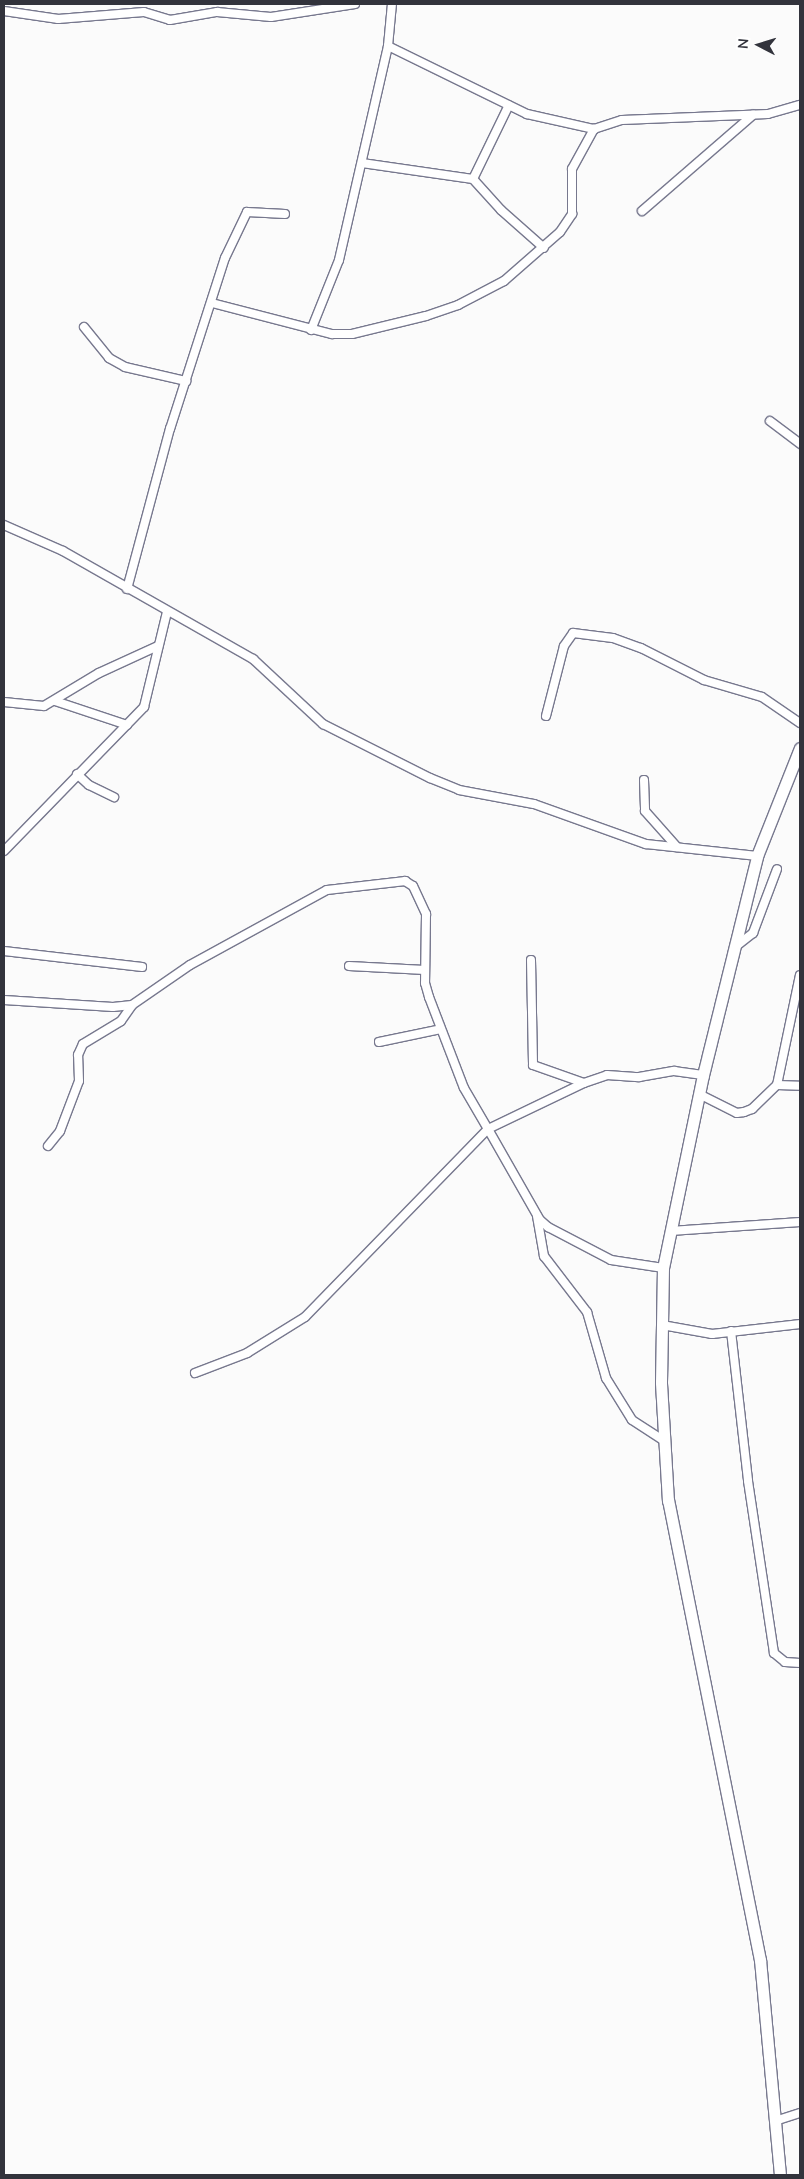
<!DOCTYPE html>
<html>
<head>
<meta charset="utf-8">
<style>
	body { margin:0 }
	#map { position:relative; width:804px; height:2179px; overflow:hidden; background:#fbfbfb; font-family:"Nunito Sans",sans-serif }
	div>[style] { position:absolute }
	.roads { filter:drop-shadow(1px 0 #77788e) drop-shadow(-1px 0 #77788e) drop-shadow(0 1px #77788e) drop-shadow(0 -1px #77788e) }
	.street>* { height:8px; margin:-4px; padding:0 4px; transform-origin:4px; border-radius:4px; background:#fff }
	.secondary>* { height:11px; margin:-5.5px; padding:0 5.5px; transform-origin:5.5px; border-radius:5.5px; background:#fff }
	span { translate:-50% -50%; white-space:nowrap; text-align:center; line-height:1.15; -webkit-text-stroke:4px #fff; paint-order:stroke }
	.frame { position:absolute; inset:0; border:5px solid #32333c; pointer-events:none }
	.north { position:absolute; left:734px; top:20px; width:50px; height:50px; -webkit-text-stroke:4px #fff; paint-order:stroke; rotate:275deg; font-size:14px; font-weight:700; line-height:20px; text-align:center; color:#32333c }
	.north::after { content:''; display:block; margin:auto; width:18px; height:22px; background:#32333c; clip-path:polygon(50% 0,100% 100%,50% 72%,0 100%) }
</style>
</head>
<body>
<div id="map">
	<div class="roads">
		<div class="street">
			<i style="left:4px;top:11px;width:55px;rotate:8.4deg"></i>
			<i style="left:58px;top:19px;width:86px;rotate:-4.7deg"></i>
			<i style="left:144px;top:12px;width:27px;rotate:17deg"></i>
			<i style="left:170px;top:20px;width:48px;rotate:-9.7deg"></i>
			<i style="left:217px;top:12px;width:54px;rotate:5.3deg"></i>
			<i style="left:271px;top:17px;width:85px;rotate:-8.8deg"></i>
			<i style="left:388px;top:46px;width:155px;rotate:26.1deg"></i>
			<i style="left:527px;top:114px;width:69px;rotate:12.6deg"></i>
			<i style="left:362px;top:163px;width:112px;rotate:8.2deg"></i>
			<i style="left:473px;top:179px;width:82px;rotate:-64.1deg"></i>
			<i style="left:473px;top:179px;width:42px;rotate:47.9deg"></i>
			<i style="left:501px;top:210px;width:57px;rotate:41.5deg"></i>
			<i style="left:642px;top:211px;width:147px;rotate:-40.9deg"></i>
			<i style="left:212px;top:303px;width:124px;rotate:14.5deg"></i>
			<i style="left:332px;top:334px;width:20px"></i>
			<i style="left:352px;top:334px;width:76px;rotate:-13.7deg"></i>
			<i style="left:426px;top:316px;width:34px;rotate:-19deg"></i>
			<i style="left:458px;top:305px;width:52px;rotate:-27.6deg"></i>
			<i style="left:504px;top:281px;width:74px;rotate:-41.2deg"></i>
			<i style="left:560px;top:232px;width:22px;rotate:-56deg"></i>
			<i style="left:572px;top:214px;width:45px;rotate:-90deg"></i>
			<i style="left:572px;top:169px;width:46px;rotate:-61.2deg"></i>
			<i style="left:594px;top:129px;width:29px;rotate:-18deg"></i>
			<i style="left:622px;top:120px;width:146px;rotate:-2.4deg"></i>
			<i style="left:768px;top:114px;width:33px;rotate:-16deg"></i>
			<i style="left:84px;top:327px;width:40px;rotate:51deg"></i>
			<i style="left:109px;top:358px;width:18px;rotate:29deg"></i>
			<i style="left:125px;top:367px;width:63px;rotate:12.9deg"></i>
			<i style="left:311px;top:330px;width:75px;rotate:-68.2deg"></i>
			<i style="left:339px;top:260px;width:220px;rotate:-77.1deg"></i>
			<i style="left:388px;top:46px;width:42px;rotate:-84.6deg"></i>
			<i style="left:770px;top:421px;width:38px;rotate:37deg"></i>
			<i style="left:4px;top:525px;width:64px;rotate:23.8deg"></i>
			<i style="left:63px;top:551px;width:219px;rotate:29.6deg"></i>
			<i style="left:253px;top:659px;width:96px;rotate:42.9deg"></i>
			<i style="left:323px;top:724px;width:120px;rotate:26.8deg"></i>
			<i style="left:430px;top:778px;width:31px;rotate:22deg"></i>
			<i style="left:459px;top:790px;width:76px;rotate:10.6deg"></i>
			<i style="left:534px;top:804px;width:119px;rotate:19.7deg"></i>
			<i style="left:646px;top:844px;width:112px;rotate:6.2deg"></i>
			<i style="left:127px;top:589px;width:166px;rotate:-75deg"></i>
			<i style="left:170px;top:429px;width:180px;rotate:-72.2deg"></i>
			<i style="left:225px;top:258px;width:51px;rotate:-64.4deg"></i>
			<i style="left:247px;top:212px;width:38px;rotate:3deg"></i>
			<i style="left:55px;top:701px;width:76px;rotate:18.4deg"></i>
			<i style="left:4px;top:702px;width:40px;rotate:5.7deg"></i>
			<i style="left:44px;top:706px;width:64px;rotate:-31deg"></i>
			<i style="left:99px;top:673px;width:65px;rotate:-24.6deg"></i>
			<i style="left:546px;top:716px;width:72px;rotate:-75.6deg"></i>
			<i style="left:564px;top:646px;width:16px;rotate:-55deg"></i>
			<i style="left:573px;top:633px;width:40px;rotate:7.1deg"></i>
			<i style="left:613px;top:638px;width:30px;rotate:20deg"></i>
			<i style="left:641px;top:648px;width:71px;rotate:26.9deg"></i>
			<i style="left:704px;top:680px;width:60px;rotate:16.3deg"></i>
			<i style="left:762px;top:697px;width:46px;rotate:34.4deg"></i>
			<i style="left:77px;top:774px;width:16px;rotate:43deg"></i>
			<i style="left:89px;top:785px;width:28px;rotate:26deg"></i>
			<i style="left:644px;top:780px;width:31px;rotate:88deg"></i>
			<i style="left:645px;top:811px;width:48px;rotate:48.4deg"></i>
			<i style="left:4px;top:851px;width:201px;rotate:-45.8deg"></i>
			<i style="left:144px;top:707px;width:98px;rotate:-76.4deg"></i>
			<i style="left:735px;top:947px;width:23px;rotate:-38deg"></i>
			<i style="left:753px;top:933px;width:68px;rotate:-69.4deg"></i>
			<i style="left:4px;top:951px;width:139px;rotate:6.6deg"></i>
			<i style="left:531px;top:960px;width:105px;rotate:88.9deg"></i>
			<i style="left:533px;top:1065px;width:54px;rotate:19.4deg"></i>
			<i style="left:349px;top:966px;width:76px;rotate:3deg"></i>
			<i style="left:4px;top:1000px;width:109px;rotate:3.7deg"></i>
			<i style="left:113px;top:1007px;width:19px;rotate:-6deg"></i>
			<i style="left:132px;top:1005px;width:70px;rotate:-34.6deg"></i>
			<i style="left:190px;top:965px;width:156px;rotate:-28.7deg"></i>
			<i style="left:327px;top:890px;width:79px;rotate:-6.6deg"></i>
			<i style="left:405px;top:881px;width:9px;rotate:32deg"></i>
			<i style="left:413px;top:886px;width:31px;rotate:65deg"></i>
			<i style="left:426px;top:914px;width:69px;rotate:90.8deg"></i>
			<i style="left:425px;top:983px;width:15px;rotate:74deg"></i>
			<i style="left:429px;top:997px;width:97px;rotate:69deg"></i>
			<i style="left:464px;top:1088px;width:48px;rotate:59.7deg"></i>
			<i style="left:488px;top:1129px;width:106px;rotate:-25.6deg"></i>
			<i style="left:584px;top:1083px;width:24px;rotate:-19deg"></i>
			<i style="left:607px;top:1075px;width:32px;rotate:4deg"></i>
			<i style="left:639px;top:1077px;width:36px;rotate:-10deg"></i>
			<i style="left:674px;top:1071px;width:29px;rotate:8deg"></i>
			<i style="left:379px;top:1042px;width:63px;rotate:-11.8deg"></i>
			<i style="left:777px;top:1085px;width:112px;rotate:-78.2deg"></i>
			<i style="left:699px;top:1094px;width:42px;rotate:26.6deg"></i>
			<i style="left:737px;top:1113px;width:7px;rotate:-8deg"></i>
			<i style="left:744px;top:1112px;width:9px;rotate:-21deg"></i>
			<i style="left:752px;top:1109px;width:35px;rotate:-44deg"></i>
			<i style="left:777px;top:1085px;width:23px;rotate:2deg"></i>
			<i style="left:48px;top:1146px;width:19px;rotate:-51deg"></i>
			<i style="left:60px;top:1131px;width:53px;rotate:-69.2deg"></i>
			<i style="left:79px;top:1081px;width:26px;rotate:-92deg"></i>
			<i style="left:78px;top:1055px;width:12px;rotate:-66deg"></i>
			<i style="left:83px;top:1044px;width:44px;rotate:-31.2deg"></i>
			<i style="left:121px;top:1021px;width:19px;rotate:-55deg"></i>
			<i style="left:537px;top:1216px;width:41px;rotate:80.1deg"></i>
			<i style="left:544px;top:1256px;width:71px;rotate:52.5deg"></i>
			<i style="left:587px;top:1312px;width:69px;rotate:73.9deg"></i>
			<i style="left:606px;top:1378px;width:49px;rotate:58.2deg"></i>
			<i style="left:632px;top:1420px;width:38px;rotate:33deg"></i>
			<i style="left:671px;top:1231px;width:129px;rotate:-4deg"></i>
			<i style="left:662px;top:1325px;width:51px;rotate:10.2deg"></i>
			<i style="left:712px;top:1334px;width:89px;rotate:-6.5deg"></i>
			<i style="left:731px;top:1331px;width:151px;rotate:83.5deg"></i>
			<i style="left:748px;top:1481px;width:174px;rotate:81.4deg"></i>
			<i style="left:774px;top:1653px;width:14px;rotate:39deg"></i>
			<i style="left:785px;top:1662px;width:15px;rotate:4deg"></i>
			<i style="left:195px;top:1373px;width:56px;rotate:-21deg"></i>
			<i style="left:247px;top:1353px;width:68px;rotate:-31.8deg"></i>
			<i style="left:305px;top:1317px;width:262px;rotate:-45.8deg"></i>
			<i style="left:488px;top:1129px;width:105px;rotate:60.3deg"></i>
			<i style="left:540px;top:1220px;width:11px;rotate:41deg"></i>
			<i style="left:548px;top:1227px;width:71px;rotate:27.6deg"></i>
			<i style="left:611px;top:1260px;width:53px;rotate:8.7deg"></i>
			<i style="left:775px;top:2121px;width:26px;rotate:-18deg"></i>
		</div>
		<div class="secondary">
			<i style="left:780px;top:2175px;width:216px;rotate:-95.3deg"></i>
			<i style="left:760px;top:1960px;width:468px;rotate:-101.3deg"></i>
			<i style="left:668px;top:1501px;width:119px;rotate:-93.4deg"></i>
			<i style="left:661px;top:1382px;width:114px;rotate:-89deg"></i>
			<i style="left:663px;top:1268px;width:197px;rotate:-78.3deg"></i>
			<i style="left:703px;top:1075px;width:226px;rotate:-76.1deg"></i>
			<i style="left:757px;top:856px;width:116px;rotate:-68.3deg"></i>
		</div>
	</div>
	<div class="frame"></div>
	<div class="north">N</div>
</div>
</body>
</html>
